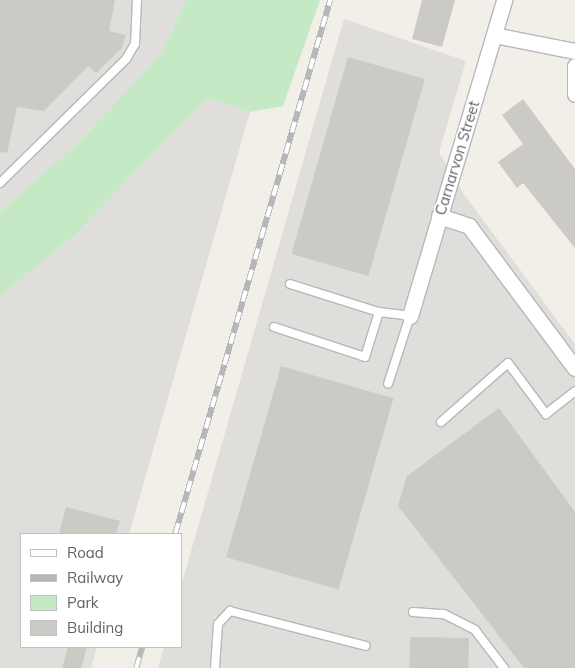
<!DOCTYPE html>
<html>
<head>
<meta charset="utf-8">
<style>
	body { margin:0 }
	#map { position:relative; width:575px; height:668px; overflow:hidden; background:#f1efe8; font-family:Mulish,sans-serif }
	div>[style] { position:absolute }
	.industrial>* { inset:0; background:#e0deda }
	.green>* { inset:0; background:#c5e8c5 }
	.building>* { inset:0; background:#cccac5; transform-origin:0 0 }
	.roads { filter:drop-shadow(1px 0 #b5b8bc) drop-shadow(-1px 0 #b5b8bc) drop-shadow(0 1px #b5b8bc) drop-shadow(0 -1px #b5b8bc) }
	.service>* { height:8px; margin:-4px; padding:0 4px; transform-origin:4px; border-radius:4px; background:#fff }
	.minor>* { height:15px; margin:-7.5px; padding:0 7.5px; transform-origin:7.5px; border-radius:7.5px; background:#fff }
	.rail>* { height:5.5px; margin-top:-2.75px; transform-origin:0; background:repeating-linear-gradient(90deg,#fff 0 11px,#b6b7b8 0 22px); box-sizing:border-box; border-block:1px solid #b6b7b8 }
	span { translate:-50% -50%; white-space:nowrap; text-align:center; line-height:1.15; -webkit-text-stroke:4px #fff; paint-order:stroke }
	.street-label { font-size:15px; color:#5f6368 }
	.legend { position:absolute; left:20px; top:533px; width:162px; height:115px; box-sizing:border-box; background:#fff; border:1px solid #bfc1c3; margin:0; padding:6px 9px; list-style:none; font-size:15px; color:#5f6368 }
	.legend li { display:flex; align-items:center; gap:10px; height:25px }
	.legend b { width:25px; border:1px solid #bfc1c3 }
</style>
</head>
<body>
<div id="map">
	<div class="industrial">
		<i style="clip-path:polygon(0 0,186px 0,162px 53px,77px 144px,0 212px)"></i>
		<i style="clip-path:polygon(344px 19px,466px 61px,439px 152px,463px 193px,575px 344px,575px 668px,158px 668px,164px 647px,181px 647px,181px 586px)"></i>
		<i style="clip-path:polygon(207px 98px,250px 112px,129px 534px,21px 534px,21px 647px,97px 647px,91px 668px,0 668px,0 296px,75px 235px)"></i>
	</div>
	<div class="green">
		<i style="clip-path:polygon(186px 0,320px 0,283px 106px,250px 112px,207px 98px,75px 235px,0 296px,0 212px,77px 144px,162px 53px)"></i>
	</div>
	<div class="building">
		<i style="clip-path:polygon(0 0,115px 0,109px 31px,126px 35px,122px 48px,96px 73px,88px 66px,44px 111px,17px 107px,7px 153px,0 152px)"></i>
		<i style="clip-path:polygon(422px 0,455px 0,442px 47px,412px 39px)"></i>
		<i style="left:348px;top:57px;width:80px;height:205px;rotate:16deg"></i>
		<i style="clip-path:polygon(523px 99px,575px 169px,575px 248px,523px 183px,517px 188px,498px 162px,523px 144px,502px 115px)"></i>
		<i style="left:281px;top:366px;width:117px;height:199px;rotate:16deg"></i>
		<i style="clip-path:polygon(499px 408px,575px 512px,575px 668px,524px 668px,398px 506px,407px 476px)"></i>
		<i style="clip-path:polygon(66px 507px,120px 521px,116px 534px,59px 534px)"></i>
		<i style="left:410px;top:637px;width:59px;height:31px;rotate:1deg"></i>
		<i style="clip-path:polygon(68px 647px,87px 647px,81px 668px,62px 668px)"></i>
	</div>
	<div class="roads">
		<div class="service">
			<i style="left:0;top:183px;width:177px;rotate:-44.5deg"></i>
			<i style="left:126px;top:59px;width:17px;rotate:-59deg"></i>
			<i style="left:135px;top:44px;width:44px;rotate:-87.4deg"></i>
			<i style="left:290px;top:284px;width:93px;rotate:17.5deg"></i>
			<i style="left:379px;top:312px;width:31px;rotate:7deg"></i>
			<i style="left:410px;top:316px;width:71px;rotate:107.9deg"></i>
			<i style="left:274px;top:327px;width:96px;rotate:18.2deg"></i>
			<i style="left:365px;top:357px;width:47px;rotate:-72.7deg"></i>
			<i style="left:441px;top:422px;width:89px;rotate:-41.4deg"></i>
			<i style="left:508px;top:363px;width:64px;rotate:53.3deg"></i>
			<i style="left:546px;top:414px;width:37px;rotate:-38deg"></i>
			<i style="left:413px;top:612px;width:31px;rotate:4deg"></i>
			<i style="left:444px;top:614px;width:35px;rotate:27deg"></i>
			<i style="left:475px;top:630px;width:48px;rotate:52.7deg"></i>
			<i style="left:215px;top:668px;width:44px;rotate:-86.1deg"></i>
			<i style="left:218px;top:624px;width:18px;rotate:-47deg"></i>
			<i style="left:230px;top:611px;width:140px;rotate:14.4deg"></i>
		</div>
		<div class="minor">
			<i style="left:494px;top:35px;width:83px;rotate:11.2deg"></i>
			<i style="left:575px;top:66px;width:28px;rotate:90deg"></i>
			<i style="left:439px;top:216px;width:32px;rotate:18deg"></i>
			<i style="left:469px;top:226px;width:177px;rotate:53.3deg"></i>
			<i style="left:410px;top:316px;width:330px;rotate:-73.4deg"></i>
		</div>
	</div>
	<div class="rail">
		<i style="left:175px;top:534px;width:556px;rotate:-73.81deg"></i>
		<i style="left:136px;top:668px;width:22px;rotate:-74deg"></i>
	</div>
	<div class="street-label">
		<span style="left:457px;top:158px;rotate:-73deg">Carnarvon Street</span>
	</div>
	<ul class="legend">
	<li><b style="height:6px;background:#fff"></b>Road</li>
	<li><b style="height:6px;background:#b6b7b8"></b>Railway</li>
	<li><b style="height:14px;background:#c5e8c5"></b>Park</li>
	<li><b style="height:14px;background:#cccac5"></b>Building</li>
	</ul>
</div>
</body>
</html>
